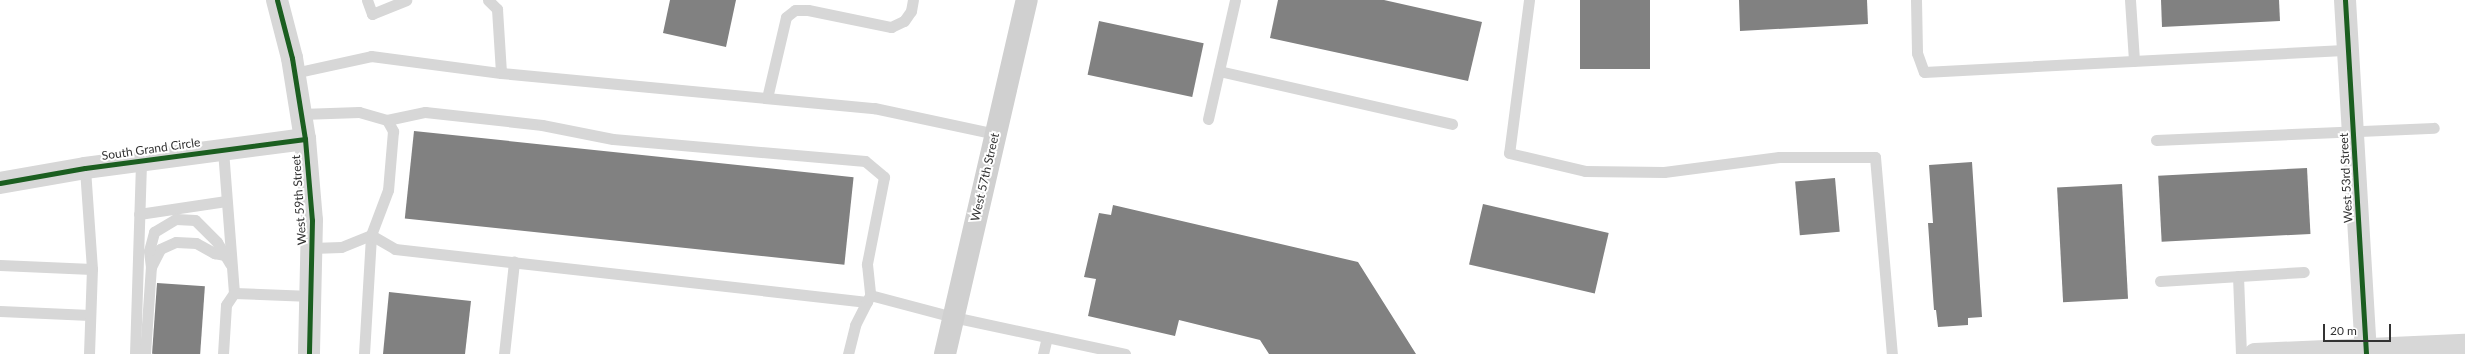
<!DOCTYPE html>
<html>
<head>
<meta charset="utf-8">
<style>
	body { margin:0 }
	#map { position:relative; width:2465px; height:354px; overflow:hidden; background:#fff; font-family:Lato,sans-serif }
	div>[style] { position:absolute }
	.building>* { inset:0; background:#818181; transform-origin:0 0 }
	.service>* { height:11px; margin:-5.5px; padding:0 5.5px; transform-origin:5.5px; border-radius:5.5px; background:#d7d7d7 }
	.minor>* { height:22px; margin:-11px; padding:0 11px; transform-origin:11px; border-radius:11px; background:#d7d7d7 }
	.secondary>* { height:22px; margin:-11px; padding:0 11px; transform-origin:11px; border-radius:11px; background:#d0d0d0 }
	.cycleway>* { height:5px; margin:-2.5px; padding:0 2.5px; transform-origin:2.5px; border-radius:2.5px; background:#1b5e20 }
	span { translate:-50% -50%; white-space:nowrap; text-align:center; line-height:1.15; -webkit-text-stroke:4px #fff; paint-order:stroke }
	.street-label { font-size:12px; color:#333 }
	.scale { position:absolute; left:2323px; top:324px; width:68px; height:18px; box-sizing:border-box; border:2px solid #333; border-top:0; padding-left:5px; font-size:12px; line-height:14px; white-space:nowrap; color:#333; -webkit-text-stroke:3px #fff; paint-order:stroke }
</style>
</head>
<body>
<div id="map">
	<div class="building">
		<i style="clip-path:polygon(670px 0,736px 0,726px 47px,663px 33px)"></i>
		<i style="clip-path:polygon(1278px 0,1384px 0,1482px 22px,1468px 81px,1270px 38px)"></i>
		<i style="left:1580px;top:0;width:70px;height:69px"></i>
		<i style="clip-path:polygon(1739px 0,1867px 0,1868px 24px,1740px 31px)"></i>
		<i style="clip-path:polygon(2161px 0,2279px 0,2280px 21px,2162px 27px)"></i>
		<i style="left:1099px;top:21px;width:107px;height:55px;rotate:12deg"></i>
		<i style="left:414px;top:131px;width:442px;height:88px;rotate:6deg"></i>
		<i style="clip-path:polygon(1972px 162px,1982px 317px,1968px 318px,1968px 325px,1938px 327px,1936px 310px,1934px 310px,1928px 223px,1933px 223px,1929px 165px)"></i>
		<i style="left:2307px;top:168px;width:66px;height:149px;rotate:87deg"></i>
		<i style="left:1835px;top:178px;width:54px;height:40px;rotate:85deg"></i>
		<i style="left:2122px;top:184px;width:115px;height:65px;rotate:87deg"></i>
		<i style="left:1483px;top:204px;width:129px;height:62px;rotate:13deg"></i>
		<i style="clip-path:polygon(1113px 205px,1358px 262px,1416px 354px,1269px 354px,1260px 340px,1179px 320px,1175px 336px,1088px 316px,1096px 279px,1084px 277px,1099px 213px,1111px 215px)"></i>
		<i style="left:157px;top:283px;width:48px;height:71px;rotate:4deg"></i>
		<i style="clip-path:polygon(389px 292px,471px 301px,465px 354px,383px 354px)"></i>
	</div>
	<div class="service">
		<i style="left:367px;top:0;width:15px;rotate:70deg"></i>
		<i style="left:372px;top:14px;width:37px;rotate:-22deg"></i>
		<i style="left:488px;top:0;width:13px;rotate:45deg"></i>
		<i style="left:497px;top:9px;width:64px;rotate:86.4deg"></i>
		<i style="left:1529px;top:0;width:154px;rotate:97.4deg"></i>
		<i style="left:1509px;top:153px;width:78px;rotate:13.3deg"></i>
		<i style="left:1585px;top:171px;width:79px;rotate:0.7deg"></i>
		<i style="left:1664px;top:172px;width:116px;rotate:-7.4deg"></i>
		<i style="left:1779px;top:157px;width:96px"></i>
		<i style="left:1875px;top:157px;width:198px;rotate:85.1deg"></i>
		<i style="left:1916px;top:0;width:53px;rotate:88.9deg"></i>
		<i style="left:1917px;top:53px;width:20px;rotate:70deg"></i>
		<i style="left:1924px;top:72px;width:425px;rotate:-3deg"></i>
		<i style="left:2130px;top:0;width:61px;rotate:86.2deg"></i>
		<i style="left:1219px;top:71px;width:239px;rotate:12.8deg"></i>
		<i style="left:294px;top:73px;width:79px;rotate:-12.4deg"></i>
		<i style="left:371px;top:56px;width:131px;rotate:7.5deg"></i>
		<i style="left:501px;top:73px;width:375px;rotate:5.4deg"></i>
		<i style="left:874px;top:108px;width:124px;rotate:12.1deg"></i>
		<i style="left:767px;top:98px;width:83px;rotate:-76.8deg"></i>
		<i style="left:786px;top:17px;width:11px;rotate:-38deg"></i>
		<i style="left:795px;top:10px;width:13px"></i>
		<i style="left:808px;top:10px;width:85px;rotate:11.6deg"></i>
		<i style="left:891px;top:27px;width:14px;rotate:-25deg"></i>
		<i style="left:904px;top:21px;width:12px;rotate:-55deg"></i>
		<i style="left:911px;top:11px;width:11px;rotate:-80deg"></i>
		<i style="left:301px;top:114px;width:58px;rotate:-2deg"></i>
		<i style="left:359px;top:112px;width:29px;rotate:16deg"></i>
		<i style="left:387px;top:120px;width:13px;rotate:61deg"></i>
		<i style="left:393px;top:131px;width:59px;rotate:94.8deg"></i>
		<i style="left:388px;top:190px;width:48px;rotate:110.7deg"></i>
		<i style="left:371px;top:235px;width:32px;rotate:158deg"></i>
		<i style="left:341px;top:247px;width:29px;rotate:178deg"></i>
		<i style="left:1208px;top:119px;width:122px;rotate:-77.2deg"></i>
		<i style="left:387px;top:120px;width:39px;rotate:-12deg"></i>
		<i style="left:425px;top:112px;width:118px;rotate:6.3deg"></i>
		<i style="left:542px;top:125px;width:72px;rotate:11.2deg"></i>
		<i style="left:613px;top:139px;width:253px;rotate:5deg"></i>
		<i style="left:865px;top:161px;width:25px;rotate:40deg"></i>
		<i style="left:884px;top:177px;width:89px;rotate:101.1deg"></i>
		<i style="left:867px;top:264px;width:31px;rotate:84deg"></i>
		<i style="left:870px;top:295px;width:86px;rotate:14.8deg"></i>
		<i style="left:953px;top:317px;width:176px;rotate:12.1deg"></i>
		<i style="left:2156px;top:140px;width:278px;rotate:-2.5deg"></i>
		<i style="left:223px;top:150px;width:143px;rotate:85.6deg"></i>
		<i style="left:234px;top:293px;width:14px;rotate:124deg"></i>
		<i style="left:226px;top:305px;width:49px;rotate:93.5deg"></i>
		<i style="left:139px;top:214px;width:88px;rotate:-8.5deg"></i>
		<i style="left:0;top:265px;width:92px;rotate:2.5deg"></i>
		<i style="left:92px;top:269px;width:101px;rotate:-94deg"></i>
		<i style="left:151px;top:267px;width:20px;rotate:-63deg"></i>
		<i style="left:160px;top:249px;width:17px;rotate:-24deg"></i>
		<i style="left:176px;top:242px;width:20px;rotate:3deg"></i>
		<i style="left:196px;top:243px;width:21px;rotate:29deg"></i>
		<i style="left:214px;top:253px;width:10px;rotate:11deg"></i>
		<i style="left:2238px;top:276px;width:78px;rotate:87.8deg"></i>
		<i style="left:2160px;top:281px;width:144px;rotate:-3.6deg"></i>
		<i style="left:234px;top:293px;width:77px;rotate:2.2deg"></i>
		<i style="left:0;top:311px;width:90px;rotate:2.5deg"></i>
		<i style="left:89px;top:354px;width:85px;rotate:-88deg"></i>
		<i style="left:135px;top:354px;width:193px;rotate:-88.2deg"></i>
		<i style="left:145px;top:354px;width:87px;rotate:-86.1deg"></i>
		<i style="left:151px;top:267px;width:16px;rotate:-97deg"></i>
		<i style="left:149px;top:251px;width:20px;rotate:-75deg"></i>
		<i style="left:154px;top:232px;width:26px;rotate:-31deg"></i>
		<i style="left:176px;top:219px;width:19px;rotate:3deg"></i>
		<i style="left:195px;top:220px;width:31px;rotate:45deg"></i>
		<i style="left:217px;top:242px;width:26px;rotate:59deg"></i>
		<i style="left:364px;top:354px;width:119px;rotate:-86.6deg"></i>
		<i style="left:371px;top:235px;width:28px;rotate:30deg"></i>
		<i style="left:395px;top:249px;width:475px;rotate:6.4deg"></i>
		<i style="left:504px;top:354px;width:93px;rotate:-83.8deg"></i>
		<i style="left:848px;top:354px;width:30px;rotate:-76deg"></i>
		<i style="left:855px;top:325px;width:33px;rotate:-63deg"></i>
		<i style="left:1043px;top:354px;width:17px;rotate:-77deg"></i>
	</div>
	<div class="minor">
		<i style="left:277px;top:0;width:60px;rotate:75.5deg"></i>
		<i style="left:292px;top:58px;width:82px;rotate:80.9deg"></i>
		<i style="left:305px;top:139px;width:81px;rotate:85.1deg"></i>
		<i style="left:312px;top:220px;width:134px;rotate:91.3deg"></i>
		<i style="left:2345px;top:0;width:355px;rotate:86.6deg"></i>
		<i style="left:0;top:183px;width:86px;rotate:-10deg"></i>
		<i style="left:85px;top:168px;width:222px;rotate:-7.5deg"></i>
		<i style="left:2255px;top:354px;width:210px;rotate:-2.5deg"></i>
	</div>
	<div class="secondary">
		<i style="left:945px;top:354px;width:363px;rotate:-77deg"></i>
	</div>
	<div class="cycleway">
		<i style="left:277px;top:0;width:60px;rotate:75.5deg"></i>
		<i style="left:292px;top:58px;width:82px;rotate:80.9deg"></i>
		<i style="left:305px;top:139px;width:81px;rotate:85.1deg"></i>
		<i style="left:312px;top:220px;width:134px;rotate:91.3deg"></i>
		<i style="left:2345px;top:0;width:355px;rotate:86.6deg"></i>
		<i style="left:0;top:183px;width:86px;rotate:-10deg"></i>
		<i style="left:85px;top:168px;width:222px;rotate:-7.5deg"></i>
	</div>
	<div class="street-label">
		<span style="left:151px;top:149px;rotate:-8deg">South Grand Circle</span>
		<span style="left:985px;top:177px;rotate:-77deg">West 57th Street</span>
		<span style="left:2346px;top:178px;rotate:-93deg">West 53rd Street</span>
		<span style="left:299px;top:200px;rotate:-94deg">West 59th Street</span>
	</div>
	<div class="scale">20 m</div>
</div>
</body>
</html>
